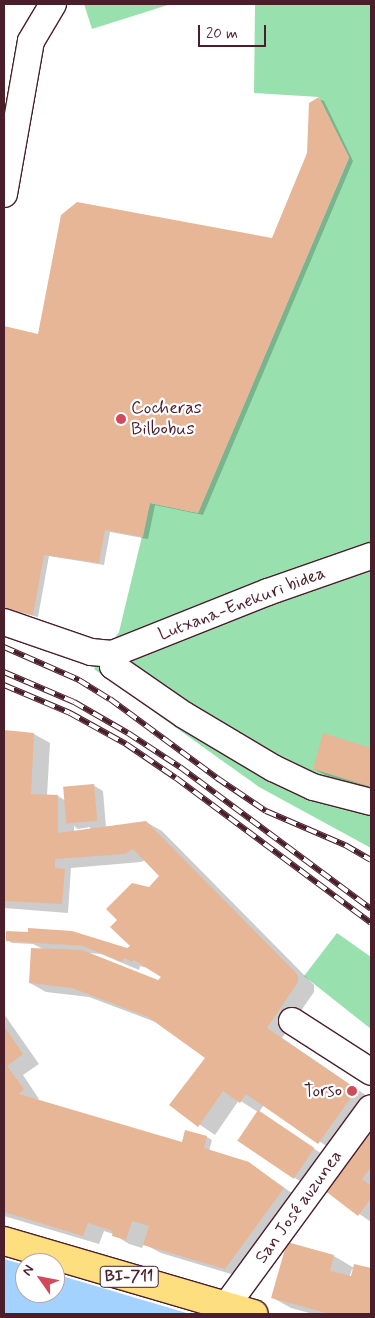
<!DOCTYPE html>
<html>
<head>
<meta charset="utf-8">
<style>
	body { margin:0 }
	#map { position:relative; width:375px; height:1318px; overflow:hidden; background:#fff; font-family:Mynerve,sans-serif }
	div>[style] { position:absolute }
	.green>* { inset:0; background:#98e1af }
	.water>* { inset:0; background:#a4d2ff }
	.shadow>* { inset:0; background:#0003 }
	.building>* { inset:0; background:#e6b696; transform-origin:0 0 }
	.roads { filter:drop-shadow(1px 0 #4a1f2b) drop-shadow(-1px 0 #4a1f2b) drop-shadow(0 1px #4a1f2b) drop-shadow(0 -1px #4a1f2b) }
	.minor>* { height:26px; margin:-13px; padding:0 13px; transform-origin:13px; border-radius:13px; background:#fff }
	.major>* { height:28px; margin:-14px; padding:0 14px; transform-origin:14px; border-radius:14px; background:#fedf80 }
	.rail>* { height:5.5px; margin-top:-2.75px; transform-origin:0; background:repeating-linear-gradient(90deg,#fff 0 11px,#4a1f2b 0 22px); box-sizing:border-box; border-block:1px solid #4a1f2b }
	.dots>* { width:14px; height:14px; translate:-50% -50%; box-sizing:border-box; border:2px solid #fff; border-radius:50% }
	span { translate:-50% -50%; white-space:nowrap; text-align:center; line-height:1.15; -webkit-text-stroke:4.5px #fff; paint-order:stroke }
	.shield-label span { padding:1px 4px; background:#fff; border:1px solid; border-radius:4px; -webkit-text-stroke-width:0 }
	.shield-label { font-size:16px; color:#4a1f2b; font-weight:700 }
	.poi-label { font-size:18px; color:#4a1f2b }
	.left { translate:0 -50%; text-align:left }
	.right { translate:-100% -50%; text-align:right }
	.street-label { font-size:18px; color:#4a1f2b }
	.frame { position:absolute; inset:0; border:5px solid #4a1f2b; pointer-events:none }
	.north { position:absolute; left:15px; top:1253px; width:50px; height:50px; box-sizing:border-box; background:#fff; border:1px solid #b7a5aa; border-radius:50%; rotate:303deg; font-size:14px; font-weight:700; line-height:20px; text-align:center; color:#4a1f2b }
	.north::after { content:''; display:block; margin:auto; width:18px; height:22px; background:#d1495b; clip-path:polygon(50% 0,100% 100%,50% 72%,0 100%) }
	.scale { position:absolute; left:198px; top:25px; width:68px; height:22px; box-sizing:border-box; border:2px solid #4a1f2b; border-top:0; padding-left:6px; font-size:15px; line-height:18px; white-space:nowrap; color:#4a1f2b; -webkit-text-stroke:4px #fff; paint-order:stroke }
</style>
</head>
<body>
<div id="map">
	<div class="green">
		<i style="clip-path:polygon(84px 4px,171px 4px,92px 29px)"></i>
		<i style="clip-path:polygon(255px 4px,371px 4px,371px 848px,259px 787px,94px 669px,119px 632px,150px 503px,198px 513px,349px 158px,319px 97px,254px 93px)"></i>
		<i style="clip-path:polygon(337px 933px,371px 957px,371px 1029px,304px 976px)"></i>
	</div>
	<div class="water">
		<i style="clip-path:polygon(4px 1259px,25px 1265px,25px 1293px,55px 1293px,55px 1274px,190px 1314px,4px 1314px)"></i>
	</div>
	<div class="shadow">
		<i style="clip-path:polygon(319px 99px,324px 101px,353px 161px,203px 515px,155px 505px,148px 539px,110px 532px,104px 565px,49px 556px,38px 617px,4px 609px,4px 328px,39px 336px,273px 239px,308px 154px)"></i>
		<i style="clip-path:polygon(evenodd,4px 731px,34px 734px,50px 743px,47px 796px,58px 796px,66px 801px,93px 785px,103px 791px,106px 827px,146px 822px,162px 831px,314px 985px,314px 992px,282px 1038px,370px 1098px,337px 1153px,264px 1105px,259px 1112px,331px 1160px,312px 1188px,293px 1177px,258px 1112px,239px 1100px,215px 1135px,171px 1105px,207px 1058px,158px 1023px,89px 997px,46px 992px,30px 983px,43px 949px,33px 944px,12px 943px,7px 940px,127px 949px,132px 946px,149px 888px,161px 876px,145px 860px,141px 862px,71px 868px,68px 913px,4px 908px,4px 731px,74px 826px,78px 829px,90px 827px,90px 830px,74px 832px,74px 826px,4px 731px,89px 953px,101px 954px,139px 970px,140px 966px,151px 969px,163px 977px,158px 981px,89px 953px)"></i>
		<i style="clip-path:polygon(324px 735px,371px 749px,371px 790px,327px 776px,314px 769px)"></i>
		<i style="clip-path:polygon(4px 998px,4px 1014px,39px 1064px,23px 1075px,39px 1099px,37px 1100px,188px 1145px,186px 1132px,207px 1137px,212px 1140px,209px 1151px,249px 1163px,299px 1198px,241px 1277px,161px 1253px,144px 1244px,142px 1248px,129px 1244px,113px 1234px,104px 1231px,99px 1244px,4px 1216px)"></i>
		<i style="clip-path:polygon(371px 1130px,371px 1222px,325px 1190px)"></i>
		<i style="clip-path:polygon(evenodd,288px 1244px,334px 1256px,354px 1268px,355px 1265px,371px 1270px,371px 1314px,313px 1314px,291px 1308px,273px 1298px,288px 1244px,352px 1269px,354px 1269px,352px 1278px,349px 1278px,352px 1269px)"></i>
	</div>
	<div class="building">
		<i style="clip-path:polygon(319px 97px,349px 157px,198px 513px,150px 503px,143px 537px,105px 530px,99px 563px,44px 555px,33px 615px,4px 608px,4px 326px,38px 334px,61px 215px,77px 202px,272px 238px,307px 153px,309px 103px)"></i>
		<i style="clip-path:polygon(4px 730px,34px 733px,31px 794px,58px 795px,58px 833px,146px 821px,298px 975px,298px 982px,267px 1028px,352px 1086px,352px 1096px,318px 1144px,246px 1094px,240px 1103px,223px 1091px,198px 1127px,169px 1105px,205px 1058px,148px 1017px,72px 988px,29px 983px,31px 948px,82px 950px,158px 980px,161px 977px,134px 960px,132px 962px,124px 958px,122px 962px,83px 946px,6px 941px,6px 931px,28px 932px,28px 928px,72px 931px,127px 948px,130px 946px,110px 927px,117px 920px,106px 909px,132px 883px,149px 887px,159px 876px,133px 849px,125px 854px,55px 859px,55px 868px,65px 869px,62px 904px,4px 901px)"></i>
		<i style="clip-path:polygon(323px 733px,371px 748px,371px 787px,313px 769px)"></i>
		<i style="left:94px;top:784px;width:37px;height:31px;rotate:85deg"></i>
		<i style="clip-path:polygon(4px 1026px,23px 1054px,7px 1066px,24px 1089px,19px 1094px,182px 1142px,185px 1130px,207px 1136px,204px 1148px,249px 1162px,284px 1188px,225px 1269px,143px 1245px,149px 1226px,132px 1221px,126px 1240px,112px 1236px,113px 1231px,88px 1223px,83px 1236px,4px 1212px)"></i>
		<i style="left:258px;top:1110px;width:68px;height:37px;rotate:34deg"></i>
		<i style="clip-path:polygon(371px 1128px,371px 1167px,362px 1179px,371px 1186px,371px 1198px,358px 1216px,324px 1190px)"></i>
		<i style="clip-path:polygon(287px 1242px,334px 1255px,330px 1271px,351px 1276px,354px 1264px,371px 1268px,371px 1314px,330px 1314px,271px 1298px)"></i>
	</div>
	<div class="roads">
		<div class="minor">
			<i style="left:4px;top:194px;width:155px;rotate:-80deg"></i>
			<i style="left:31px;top:41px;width:43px;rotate:-59.3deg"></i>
			<i style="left:4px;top:622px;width:92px;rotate:19deg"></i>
			<i style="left:91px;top:652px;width:21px;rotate:5deg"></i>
			<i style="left:112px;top:654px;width:168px;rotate:-21.7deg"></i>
			<i style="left:268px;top:592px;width:109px;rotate:-19.3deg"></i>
			<i style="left:112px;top:654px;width:12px;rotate:85deg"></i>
			<i style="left:113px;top:666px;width:86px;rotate:34.6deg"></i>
			<i style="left:184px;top:715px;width:104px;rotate:30.8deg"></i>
			<i style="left:273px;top:768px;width:44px;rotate:25.4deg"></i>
			<i style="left:313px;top:787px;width:60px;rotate:14.5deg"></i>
			<i style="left:292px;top:1021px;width:94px;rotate:32.8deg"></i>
			<i style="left:226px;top:1306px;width:245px;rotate:-53.8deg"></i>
		</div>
		<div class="major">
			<i style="left:4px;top:1241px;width:260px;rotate:16.3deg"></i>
		</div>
	</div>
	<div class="rail">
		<i style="left:4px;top:647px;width:82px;rotate:23.7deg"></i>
		<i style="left:79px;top:680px;width:36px;rotate:32deg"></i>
		<i style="left:110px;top:699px;width:133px;rotate:36.4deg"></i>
		<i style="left:217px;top:778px;width:59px;rotate:34deg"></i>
		<i style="left:266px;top:811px;width:86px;rotate:23.3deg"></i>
		<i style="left:345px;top:845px;width:30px;rotate:30deg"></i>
		<i style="left:4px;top:672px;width:76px;rotate:23.2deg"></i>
		<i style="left:74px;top:702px;width:62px;rotate:29.9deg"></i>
		<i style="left:128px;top:733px;width:62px;rotate:33.2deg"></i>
		<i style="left:180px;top:767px;width:238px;rotate:36.6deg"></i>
		<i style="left:4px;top:685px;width:72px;rotate:23deg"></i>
		<i style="left:70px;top:713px;width:64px;rotate:29deg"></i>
		<i style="left:126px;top:744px;width:60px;rotate:34.2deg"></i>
		<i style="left:176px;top:778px;width:243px;rotate:36.6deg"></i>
	</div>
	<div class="dots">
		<i style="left:121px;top:419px;background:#d1495b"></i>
		<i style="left:352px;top:1091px;background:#d1495b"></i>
	</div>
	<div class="shield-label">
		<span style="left:129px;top:1277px">BI-711</span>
	</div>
	<div class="poi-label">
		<span class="left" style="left:131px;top:419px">Cocheras<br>Bilbobus</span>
		<span class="right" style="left:342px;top:1091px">Torso</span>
	</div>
	<div class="street-label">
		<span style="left:242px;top:604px;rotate:-21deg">Lutxana-Enekuri bidea</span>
		<span style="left:299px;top:1207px;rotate:-54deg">San José auzunea</span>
	</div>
	<div class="frame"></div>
	<div class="north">N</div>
	<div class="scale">20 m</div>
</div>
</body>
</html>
